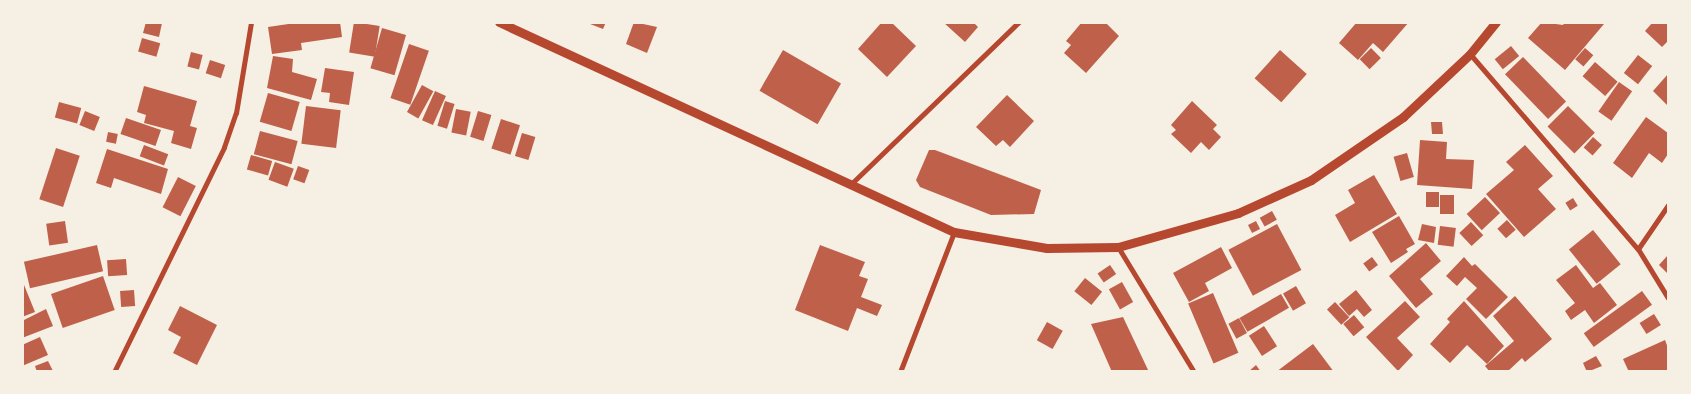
<!DOCTYPE html>
<html>
<head>
<meta charset="utf-8">
<style>
	body { margin:0 }
	#map { position:relative; width:1691px; height:394px; overflow:hidden; background:#f6efe4; font-family:"Fira Sans",sans-serif }
	div>[style] { position:absolute }
	.building>* { inset:0; background:#bf614a; transform-origin:0 0 }
	.minor>* { height:5px; margin:-2.5px; padding:0 2.5px; transform-origin:2.5px; border-radius:2.5px; background:#b5482f }
	.tertiary>* { height:9px; margin:-4.5px; padding:0 4.5px; transform-origin:4.5px; border-radius:4.5px; background:#b5482f }
	span { translate:-50% -50%; white-space:nowrap; text-align:center; line-height:1.15; -webkit-text-stroke:4.5px #f6efe4; paint-order:stroke }
	.frame { position:absolute; inset:0; border:24px solid #f6efe4; pointer-events:none }
</style>
</head>
<body>
<div id="map">
	<div class="building">
		<i style="clip-path:polygon(146px 22px,162px 23px,159px 37px,143px 33px)"></i>
		<i style="clip-path:polygon(302px 22px,340px 22px,342px 37px,301px 43px,302px 50px,272px 54px,268px 27px)"></i>
		<i style="left:354px;top:22px;width:26px;height:31px;rotate:9deg"></i>
		<i style="clip-path:polygon(585px 22px,606px 22px,603px 29px)"></i>
		<i style="clip-path:polygon(634px 22px,657px 27px,647px 53px,626px 44px)"></i>
		<i style="clip-path:polygon(882px 22px,891px 22px,916px 46px,887px 77px,858px 49px)"></i>
		<i style="clip-path:polygon(943px 22px,973px 22px,978px 27px,965px 42px)"></i>
		<i style="clip-path:polygon(1082px 22px,1105px 22px,1119px 36px,1086px 73px,1064px 53px,1071px 45px,1066px 41px)"></i>
		<i style="clip-path:polygon(1357px 22px,1409px 22px,1383px 52px,1373px 43px,1358px 60px,1339px 43px)"></i>
		<i style="clip-path:polygon(1542px 22px,1563px 25px,1565px 22px,1604px 24px,1565px 70px,1528px 38px)"></i>
		<i style="clip-path:polygon(1653px 22px,1668px 22px,1668px 41px,1662px 47px,1645px 31px)"></i>
		<i style="left:382px;top:28px;width:25px;height:42px;rotate:16deg"></i>
		<i style="left:142px;top:38px;width:19px;height:14px;rotate:16deg"></i>
		<i style="left:409px;top:44px;width:21px;height:57px;rotate:19deg"></i>
		<i style="left:1511px;top:46px;width:13px;height:21px;rotate:51deg"></i>
		<i style="left:1371px;top:48px;width:14px;height:16px;rotate:45deg"></i>
		<i style="left:1585px;top:48px;width:11px;height:15px;rotate:41deg"></i>
		<i style="left:783px;top:50px;width:67px;height:47px;rotate:30deg"></i>
		<i style="left:1280px;top:50px;width:36px;height:38px;rotate:42deg"></i>
		<i style="left:191px;top:52px;width:12px;height:15px;rotate:14deg"></i>
		<i style="left:1638px;top:55px;width:18px;height:23px;rotate:38deg"></i>
		<i style="clip-path:polygon(273px 56px,293px 59px,292px 72px,317px 79px,311px 100px,267px 88px)"></i>
		<i style="left:1523px;top:57px;width:62px;height:25px;rotate:46deg"></i>
		<i style="left:210px;top:60px;width:16px;height:14px;rotate:18deg"></i>
		<i style="left:1595px;top:62px;width:30px;height:19px;rotate:41deg"></i>
		<i style="clip-path:polygon(325px 68px,354px 72px,349px 105px,329px 102px,330px 93px,321px 92px)"></i>
		<i style="clip-path:polygon(1668px 74px,1668px 106px,1653px 91px)"></i>
		<i style="left:1619px;top:82px;width:16px;height:36px;rotate:35deg"></i>
		<i style="left:422px;top:85px;width:13px;height:31px;rotate:29deg"></i>
		<i style="clip-path:polygon(144px 86px,197px 101px,190px 126px,197px 128px,191px 149px,171px 143px,174px 131px,144px 123px,146px 115px,137px 112px)"></i>
		<i style="left:435px;top:91px;width:12px;height:32px;rotate:24deg"></i>
		<i style="left:268px;top:93px;width:33px;height:30px;rotate:16deg"></i>
		<i style="clip-path:polygon(1007px 95px,1034px 121px,1010px 147px,1003px 140px,996px 146px,976px 127px)"></i>
		<i style="left:445px;top:101px;width:10px;height:26px;rotate:17deg"></i>
		<i style="clip-path:polygon(1192px 101px,1217px 125px,1213px 129px,1221px 137px,1209px 150px,1201px 142px,1191px 153px,1171px 134px,1176px 130px,1171px 125px)"></i>
		<i style="left:59px;top:102px;width:23px;height:16px;rotate:15deg"></i>
		<i style="left:306px;top:106px;width:35px;height:38px;rotate:7deg"></i>
		<i style="left:1568px;top:106px;width:38px;height:29px;rotate:45deg"></i>
		<i style="left:456px;top:109px;width:15px;height:24px;rotate:11deg"></i>
		<i style="left:85px;top:111px;width:16px;height:15px;rotate:22deg"></i>
		<i style="left:478px;top:111px;width:14px;height:27px;rotate:17deg"></i>
		<i style="clip-path:polygon(1646px 117px,1668px 133px,1668px 154px,1662px 163px,1649px 153px,1632px 178px,1613px 163px)"></i>
		<i style="left:126px;top:118px;width:37px;height:17px;rotate:19deg"></i>
		<i style="left:501px;top:119px;width:20px;height:31px;rotate:18deg"></i>
		<i style="clip-path:polygon(1431px 122px,1442px 122px,1443px 134px,1432px 134px)"></i>
		<i style="left:260px;top:131px;width:39px;height:24px;rotate:15deg"></i>
		<i style="left:108px;top:132px;width:10px;height:10px;rotate:11deg"></i>
		<i style="left:522px;top:133px;width:14px;height:24px;rotate:17deg"></i>
		<i style="left:1593px;top:137px;width:12px;height:14px;rotate:42deg"></i>
		<i style="clip-path:polygon(1420px 140px,1447px 142px,1446px 159px,1474px 160px,1472px 189px,1417px 185px)"></i>
		<i style="left:144px;top:145px;width:26px;height:12px;rotate:21deg"></i>
		<i style="clip-path:polygon(1525px 145px,1553px 176px,1538px 189px,1556px 209px,1524px 237px,1486px 194px,1514px 170px,1506px 162px)"></i>
		<i style="left:56px;top:148px;width:25px;height:54px;rotate:18deg"></i>
		<i style="clip-path:polygon(107px 149px,168px 169px,161px 194px,114px 178px,111px 188px,96px 183px)"></i>
		<i style="clip-path:polygon(929px 150px,935px 150px,1041px 190px,1034px 214px,991px 215px,920px 187px,916px 180px)"></i>
		<i style="left:1407px;top:153px;width:25px;height:14px;rotate:74deg"></i>
		<i style="left:251px;top:155px;width:22px;height:15px;rotate:16deg"></i>
		<i style="left:275px;top:162px;width:20px;height:19px;rotate:20deg"></i>
		<i style="left:298px;top:166px;width:12px;height:14px;rotate:20deg"></i>
		<i style="clip-path:polygon(1374px 175px,1397px 214px,1350px 242px,1335px 215px,1355px 203px,1348px 190px)"></i>
		<i style="left:178px;top:177px;width:20px;height:34px;rotate:27deg"></i>
		<i style="left:1426px;top:192px;width:13px;height:15px"></i>
		<i style="left:1440px;top:195px;width:14px;height:19px"></i>
		<i style="left:1485px;top:197px;width:22px;height:25px;rotate:47deg"></i>
		<i style="left:1573px;top:198px;width:9px;height:9px;rotate:58deg"></i>
		<i style="left:1272px;top:211px;width:10px;height:14px;rotate:61deg"></i>
		<i style="clip-path:polygon(1399px 216px,1415px 244px,1406px 249px,1408px 252px,1391px 263px,1372px 232px)"></i>
		<i style="left:1507px;top:220px;width:13px;height:13px;rotate:48deg"></i>
		<i style="left:65px;top:221px;width:22px;height:19px;rotate:82deg"></i>
		<i style="left:1256px;top:221px;width:9px;height:9px;rotate:63deg"></i>
		<i style="left:1471px;top:222px;width:18px;height:16px;rotate:47deg"></i>
		<i style="left:1277px;top:224px;width:52px;height:55px;rotate:62deg"></i>
		<i style="clip-path:polygon(1422px 224px,1436px 227px,1434px 243px,1418px 240px)"></i>
		<i style="left:1440px;top:226px;width:16px;height:19px;rotate:7deg"></i>
		<i style="left:1593px;top:230px;width:44px;height:31px;rotate:51deg"></i>
		<i style="clip-path:polygon(1426px 243px,1441px 261px,1420px 279px,1433px 294px,1416px 308px,1389px 276px)"></i>
		<i style="left:97px;top:245px;width:27px;height:75px;rotate:77deg"></i>
		<i style="clip-path:polygon(820px 245px,865px 262px,859px 276px,868px 279px,861px 297px,882px 305px,877px 316px,857px 308px,848px 331px,795px 310px)"></i>
		<i style="clip-path:polygon(1221px 247px,1232px 268px,1205px 283px,1209px 291px,1189px 302px,1173px 273px)"></i>
		<i style="clip-path:polygon(1668px 255px,1668px 274px,1659px 265px)"></i>
		<i style="left:1372px;top:257px;width:10px;height:11px;rotate:53deg"></i>
		<i style="clip-path:polygon(1464px 257px,1472px 266px,1475px 264px,1508px 297px,1486px 319px,1466px 299px,1477px 288px,1465px 277px,1457px 286px,1446px 276px)"></i>
		<i style="left:126px;top:259px;width:16px;height:19px;rotate:86deg"></i>
		<i style="left:1110px;top:265px;width:11px;height:15px;rotate:56deg"></i>
		<i style="clip-path:polygon(1576px 265px,1593px 288px,1600px 283px,1617px 305px,1594px 323px,1585px 310px,1571px 320px,1565px 311px,1575px 303px,1556px 280px)"></i>
		<i style="left:103px;top:276px;width:36px;height:55px;rotate:71deg"></i>
		<i style="left:1085px;top:278px;width:22px;height:17px;rotate:39deg"></i>
		<i style="clip-path:polygon(22px 280px,35px 312px,22px 317px)"></i>
		<i style="left:1122px;top:282px;width:23px;height:15px;rotate:61deg"></i>
		<i style="left:1296px;top:286px;width:20px;height:15px;rotate:60deg"></i>
		<i style="left:134px;top:290px;width:16px;height:14px;rotate:86deg"></i>
		<i style="clip-path:polygon(1356px 290px,1372px 310px,1364px 317px,1357px 309px,1349px 316px,1339px 304px)"></i>
		<i style="left:1642px;top:291px;width:17px;height:72px;rotate:54deg"></i>
		<i style="left:1213px;top:293px;width:65px;height:27px;rotate:67deg"></i>
		<i style="left:1281px;top:294px;width:16px;height:48px;rotate:60deg"></i>
		<i style="clip-path:polygon(1515px 296px,1552px 339px,1525px 362px,1522px 358px,1507px 372px,1490px 372px,1485px 366px,1514px 341px,1493px 316px)"></i>
		<i style="clip-path:polygon(1405px 301px,1420px 317px,1397px 338px,1413px 355px,1398px 371px,1366px 337px)"></i>
		<i style="clip-path:polygon(1464px 301px,1504px 346px,1487px 364px,1467px 345px,1450px 363px,1430px 344px,1450px 322px,1447px 319px)"></i>
		<i style="left:1335px;top:302px;width:21px;height:11px;rotate:47deg"></i>
		<i style="clip-path:polygon(180px 306px,217px 325px,197px 365px,173px 353px,181px 337px,168px 330px)"></i>
		<i style="clip-path:polygon(46px 309px,53px 326px,22px 338px,22px 321px)"></i>
		<i style="left:1654px;top:314px;width:13px;height:17px;rotate:58deg"></i>
		<i style="left:1354px;top:315px;width:16px;height:14px;rotate:50deg"></i>
		<i style="clip-path:polygon(1123px 317px,1149px 372px,1112px 372px,1091px 324px)"></i>
		<i style="left:1239px;top:318px;width:17px;height:12px;rotate:62deg"></i>
		<i style="left:1047px;top:322px;width:18px;height:21px;rotate:29deg"></i>
		<i style="left:1264px;top:326px;width:24px;height:18px;rotate:57deg"></i>
		<i style="clip-path:polygon(40px 337px,48px 355px,22px 366px,22px 345px)"></i>
		<i style="clip-path:polygon(1665px 340px,1668px 348px,1668px 372px,1629px 372px,1623px 359px)"></i>
		<i style="clip-path:polygon(1313px 344px,1334px 372px,1276px 372px)"></i>
		<i style="clip-path:polygon(1596px 356px,1602px 366px,1587px 372px,1583px 363px)"></i>
		<i style="clip-path:polygon(48px 361px,53px 371px,37px 372px,35px 366px)"></i>
		<i style="clip-path:polygon(1256px 365px,1261px 372px,1248px 372px)"></i>
	</div>
	<div class="minor">
		<i style="left:1470px;top:54px;width:257px;rotate:49.3deg"></i>
		<i style="left:1638px;top:249px;width:57px;rotate:58.5deg"></i>
		<i style="left:852px;top:183px;width:232px;rotate:-44deg"></i>
		<i style="left:1118px;top:247px;width:146px;rotate:58.7deg"></i>
		<i style="left:1638px;top:249px;width:53px;rotate:-55.7deg"></i>
		<i style="left:114px;top:372px;width:250px;rotate:-63.9deg"></i>
		<i style="left:224px;top:147px;width:36px;rotate:-71deg"></i>
		<i style="left:236px;top:113px;width:92px;rotate:-80.6deg"></i>
		<i style="left:900px;top:372px;width:150px;rotate:-68.9deg"></i>
	</div>
	<div class="tertiary">
		<i style="left:499px;top:22px;width:501px;rotate:24.78deg"></i>
		<i style="left:954px;top:232px;width:94px;rotate:9.8deg"></i>
		<i style="left:1047px;top:248px;width:71px;rotate:-0.8deg"></i>
		<i style="left:1118px;top:247px;width:125px;rotate:-15.8deg"></i>
		<i style="left:1238px;top:213px;width:80px;rotate:-24.3deg"></i>
		<i style="left:1311px;top:180px;width:112px;rotate:-34.4deg"></i>
		<i style="left:1403px;top:117px;width:92px;rotate:-43.2deg"></i>
		<i style="left:1470px;top:54px;width:41px;rotate:-50.9deg"></i>
	</div>
	<div class="frame"></div>
</div>
</body>
</html>
